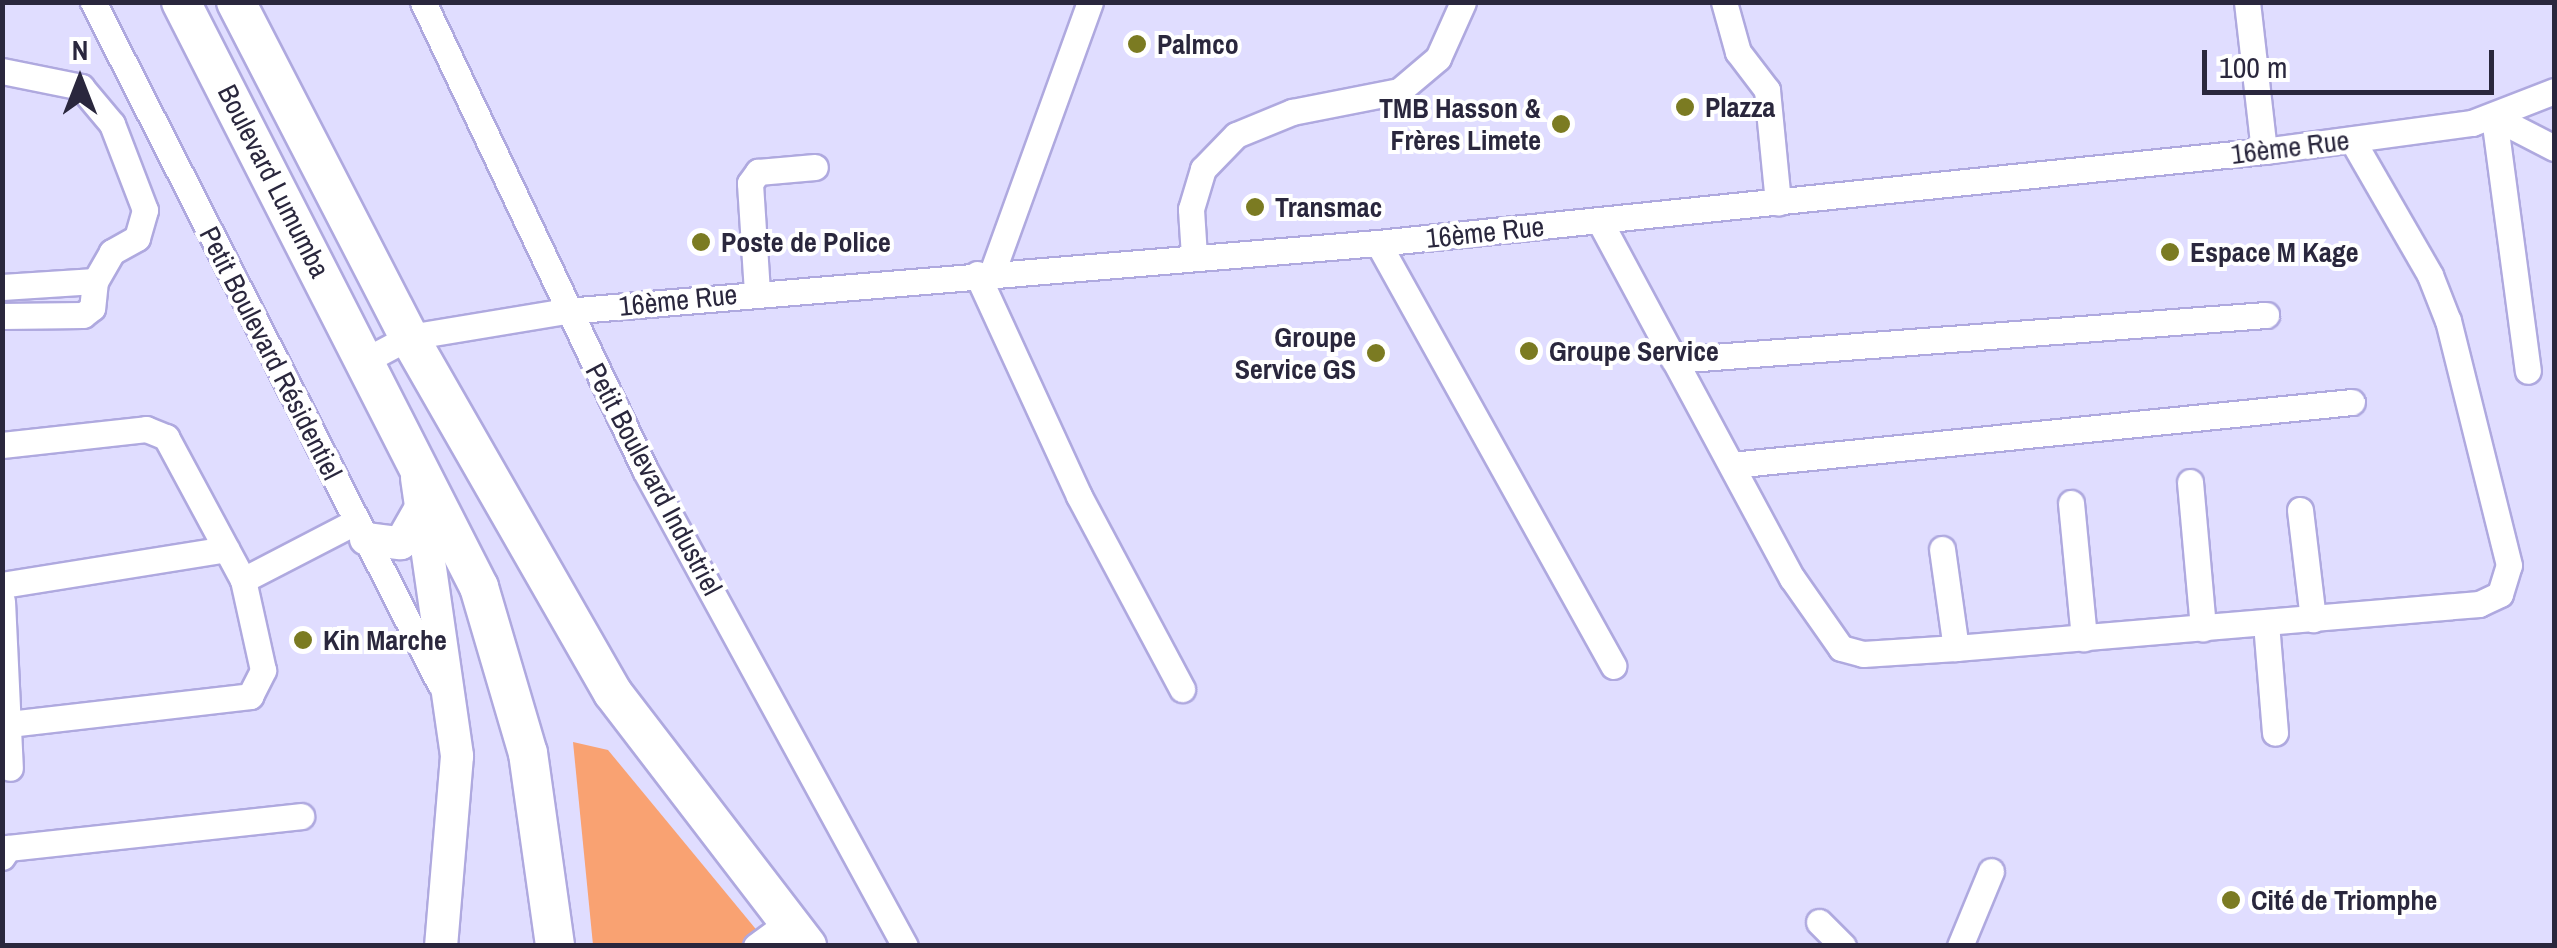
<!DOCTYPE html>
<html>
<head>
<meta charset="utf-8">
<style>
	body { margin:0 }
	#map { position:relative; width:2557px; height:948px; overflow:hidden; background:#e0ddff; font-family:"Archivo Narrow",sans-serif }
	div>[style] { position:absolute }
	.green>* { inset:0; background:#f9a272 }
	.roads { filter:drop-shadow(2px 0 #afa9df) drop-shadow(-2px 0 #afa9df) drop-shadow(0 2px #afa9df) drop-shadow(0 -2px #afa9df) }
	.minor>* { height:25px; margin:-12.5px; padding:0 12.5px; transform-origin:12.5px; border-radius:12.5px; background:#fff }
	.major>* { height:32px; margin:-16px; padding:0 16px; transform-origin:16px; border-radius:16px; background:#fff }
	.highway>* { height:38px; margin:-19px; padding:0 19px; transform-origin:19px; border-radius:19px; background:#fff }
	.dots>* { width:28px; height:28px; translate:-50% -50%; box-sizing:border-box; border:5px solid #fff; border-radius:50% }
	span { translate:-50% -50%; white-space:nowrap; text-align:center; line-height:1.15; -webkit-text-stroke:8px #fff; paint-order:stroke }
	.poi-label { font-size:28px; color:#2a273d; font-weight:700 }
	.left { translate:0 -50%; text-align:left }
	.right { translate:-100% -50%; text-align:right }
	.street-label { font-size:28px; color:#2a273d }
	.frame { position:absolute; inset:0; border:5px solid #2a273d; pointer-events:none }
	.north { position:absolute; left:30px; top:30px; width:100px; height:100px; -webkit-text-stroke:8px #fff; paint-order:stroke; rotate:0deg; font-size:28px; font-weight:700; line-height:40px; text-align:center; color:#2a273d }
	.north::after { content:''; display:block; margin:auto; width:35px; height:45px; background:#2a273d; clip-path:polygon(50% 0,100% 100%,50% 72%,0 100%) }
	.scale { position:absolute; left:2202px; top:50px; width:292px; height:45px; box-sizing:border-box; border:5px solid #2a273d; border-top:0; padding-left:12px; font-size:30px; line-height:35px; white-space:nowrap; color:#2a273d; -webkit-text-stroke:8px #fff; paint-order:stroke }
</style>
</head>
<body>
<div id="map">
	<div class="green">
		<i style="clip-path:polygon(573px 742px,608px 750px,769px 945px,593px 945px)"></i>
	</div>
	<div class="roads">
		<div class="minor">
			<i style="left:93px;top:2px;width:765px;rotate:63.03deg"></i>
			<i style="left:423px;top:2px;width:518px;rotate:64.62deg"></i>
			<i style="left:645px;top:470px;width:542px;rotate:61.36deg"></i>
			<i style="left:1724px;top:2px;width:52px;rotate:74.4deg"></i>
			<i style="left:1738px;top:52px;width:48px;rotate:52.7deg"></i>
			<i style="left:1767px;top:90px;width:113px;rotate:84.4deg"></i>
			<i style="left:2247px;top:2px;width:150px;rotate:83.5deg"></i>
			<i style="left:2px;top:71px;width:81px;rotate:11.4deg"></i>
			<i style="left:81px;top:87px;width:48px;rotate:50deg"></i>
			<i style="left:112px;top:124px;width:92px;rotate:69deg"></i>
			<i style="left:145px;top:210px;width:29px;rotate:106deg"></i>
			<i style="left:137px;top:238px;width:29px;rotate:151deg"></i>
			<i style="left:112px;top:252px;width:34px;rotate:120deg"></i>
			<i style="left:95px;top:281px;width:27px;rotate:96deg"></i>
			<i style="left:92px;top:308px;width:11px;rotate:142deg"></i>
			<i style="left:83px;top:315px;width:81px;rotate:179.3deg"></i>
			<i style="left:2494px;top:117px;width:256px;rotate:82.4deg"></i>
			<i style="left:2494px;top:117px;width:68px;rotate:27.3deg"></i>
			<i style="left:1599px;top:220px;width:407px;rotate:61.7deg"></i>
			<i style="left:1792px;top:578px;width:85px;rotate:55deg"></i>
			<i style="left:1841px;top:648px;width:23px;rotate:15deg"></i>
			<i style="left:1863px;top:654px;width:93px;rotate:-3.7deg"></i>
			<i style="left:1956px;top:648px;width:525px;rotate:-4.81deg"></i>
			<i style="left:2479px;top:604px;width:23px;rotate:-25deg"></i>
			<i style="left:2500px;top:594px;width:30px;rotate:-73deg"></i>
			<i style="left:2509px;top:565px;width:252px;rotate:-104deg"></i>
			<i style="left:2448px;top:321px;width:49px;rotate:-111.4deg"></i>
			<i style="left:2430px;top:275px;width:156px;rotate:-120deg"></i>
			<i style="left:1378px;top:243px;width:484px;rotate:60.9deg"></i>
			<i style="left:1194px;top:256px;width:47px;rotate:-93.7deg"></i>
			<i style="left:1191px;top:209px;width:42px;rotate:-73.3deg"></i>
			<i style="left:1203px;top:169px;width:47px;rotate:-45.9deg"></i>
			<i style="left:1236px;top:135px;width:61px;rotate:-22.3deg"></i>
			<i style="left:1292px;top:112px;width:109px;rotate:-11.1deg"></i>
			<i style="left:1399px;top:91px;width:51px;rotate:-40.2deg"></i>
			<i style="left:1438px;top:58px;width:61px;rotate:-65.9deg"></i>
			<i style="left:993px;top:270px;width:285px;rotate:-70.1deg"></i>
			<i style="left:977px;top:274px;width:244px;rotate:65.3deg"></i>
			<i style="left:1079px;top:496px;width:219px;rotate:61.9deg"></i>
			<i style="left:2px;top:287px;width:93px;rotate:-3.7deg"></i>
			<i style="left:757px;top:292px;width:109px;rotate:-93.7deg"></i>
			<i style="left:750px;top:183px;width:14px;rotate:-54deg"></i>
			<i style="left:758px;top:172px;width:57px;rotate:-5deg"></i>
			<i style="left:366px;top:360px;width:49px;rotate:-28.1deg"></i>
			<i style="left:409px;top:337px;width:159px;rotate:-9.4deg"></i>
			<i style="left:566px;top:311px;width:815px;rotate:-4.79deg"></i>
			<i style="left:1378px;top:243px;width:891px;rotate:-5.93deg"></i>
			<i style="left:2264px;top:151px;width:210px;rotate:-7.7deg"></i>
			<i style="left:2472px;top:123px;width:88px;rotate:-21.3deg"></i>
			<i style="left:1674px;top:360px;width:594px;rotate:-4.35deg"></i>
			<i style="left:2px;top:445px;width:145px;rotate:-6.3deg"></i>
			<i style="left:146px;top:429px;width:22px;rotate:22deg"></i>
			<i style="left:166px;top:437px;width:162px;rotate:61.7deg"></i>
			<i style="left:243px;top:580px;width:128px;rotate:-27.4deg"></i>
			<i style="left:1732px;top:465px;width:623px;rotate:-5.8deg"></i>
			<i style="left:2190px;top:482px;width:147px;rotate:84.9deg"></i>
			<i style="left:2071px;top:503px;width:136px;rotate:84.5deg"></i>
			<i style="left:2300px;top:510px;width:110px;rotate:83.2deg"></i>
			<i style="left:1942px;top:549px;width:100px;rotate:82deg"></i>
			<i style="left:2px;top:585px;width:227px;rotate:-9.1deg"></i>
			<i style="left:2px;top:601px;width:167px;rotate:87.3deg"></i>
			<i style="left:2266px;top:623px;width:110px;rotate:85.3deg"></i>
			<i style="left:9px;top:724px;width:243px;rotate:-6.6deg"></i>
			<i style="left:250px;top:696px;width:29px;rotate:-63deg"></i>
			<i style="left:263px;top:670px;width:92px;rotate:-102.5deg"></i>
			<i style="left:2px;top:857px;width:11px;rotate:-56deg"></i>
			<i style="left:8px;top:848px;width:295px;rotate:-6.2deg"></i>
			<i style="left:1819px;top:922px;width:34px;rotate:45deg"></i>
			<i style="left:756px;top:946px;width:41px;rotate:-36deg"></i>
			<i style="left:1960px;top:946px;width:81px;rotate:-67.5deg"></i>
		</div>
		<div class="major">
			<i style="left:417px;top:478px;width:281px;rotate:81.8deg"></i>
			<i style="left:457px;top:756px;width:191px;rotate:94.8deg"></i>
			<i style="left:366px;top:539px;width:35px;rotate:7deg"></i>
			<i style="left:401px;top:543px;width:43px;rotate:-60.4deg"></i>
		</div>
		<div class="highway">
			<i style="left:181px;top:2px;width:657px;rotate:63.01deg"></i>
			<i style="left:479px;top:587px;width:173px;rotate:73.6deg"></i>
			<i style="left:528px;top:753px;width:195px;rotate:82deg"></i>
			<i style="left:236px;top:2px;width:377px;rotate:62.7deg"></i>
			<i style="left:409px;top:337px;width:410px;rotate:60.2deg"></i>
			<i style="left:613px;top:693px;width:319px;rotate:52.5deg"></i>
		</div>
	</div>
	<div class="dots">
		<i style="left:1137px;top:44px;background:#7b7b22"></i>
		<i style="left:1685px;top:107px;background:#7b7b22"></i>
		<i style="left:1561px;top:124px;background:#7b7b22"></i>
		<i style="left:1255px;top:207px;background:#7b7b22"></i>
		<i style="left:701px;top:242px;background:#7b7b22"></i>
		<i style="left:2170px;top:252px;background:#7b7b22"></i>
		<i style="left:1529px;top:351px;background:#7b7b22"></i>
		<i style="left:1376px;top:353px;background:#7b7b22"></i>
		<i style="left:303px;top:640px;background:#7b7b22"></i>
		<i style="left:2231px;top:900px;background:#7b7b22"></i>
	</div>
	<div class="poi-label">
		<span class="left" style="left:1157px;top:44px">Palmco</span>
		<span class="left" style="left:1705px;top:107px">Plazza</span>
		<span class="right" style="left:1541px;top:124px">TMB Hasson &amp;<br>Frères Limete</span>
		<span class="left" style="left:1275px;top:207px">Transmac</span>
		<span class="left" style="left:721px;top:242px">Poste de Police</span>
		<span class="left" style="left:2190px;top:252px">Espace M Kage</span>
		<span class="right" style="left:1356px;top:353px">Groupe<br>Service GS</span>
		<span class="left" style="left:1549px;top:351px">Groupe Service</span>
		<span class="left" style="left:323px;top:640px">Kin Marche</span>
		<span class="left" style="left:2251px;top:900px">Cité de Triomphe</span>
	</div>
	<div class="street-label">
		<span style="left:2290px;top:147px;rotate:-7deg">16ème Rue</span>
		<span style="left:274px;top:181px;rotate:63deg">Boulevard Lumumba</span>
		<span style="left:1485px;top:232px;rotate:-6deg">16ème Rue</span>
		<span style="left:678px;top:300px;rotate:-6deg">16ème Rue</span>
		<span style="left:271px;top:353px;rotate:63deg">Petit Boulevard Résidentiel</span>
		<span style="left:654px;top:479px;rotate:62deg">Petit Boulevard Industriel</span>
	</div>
	<div class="frame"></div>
	<div class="north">N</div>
	<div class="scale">100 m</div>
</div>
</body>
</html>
